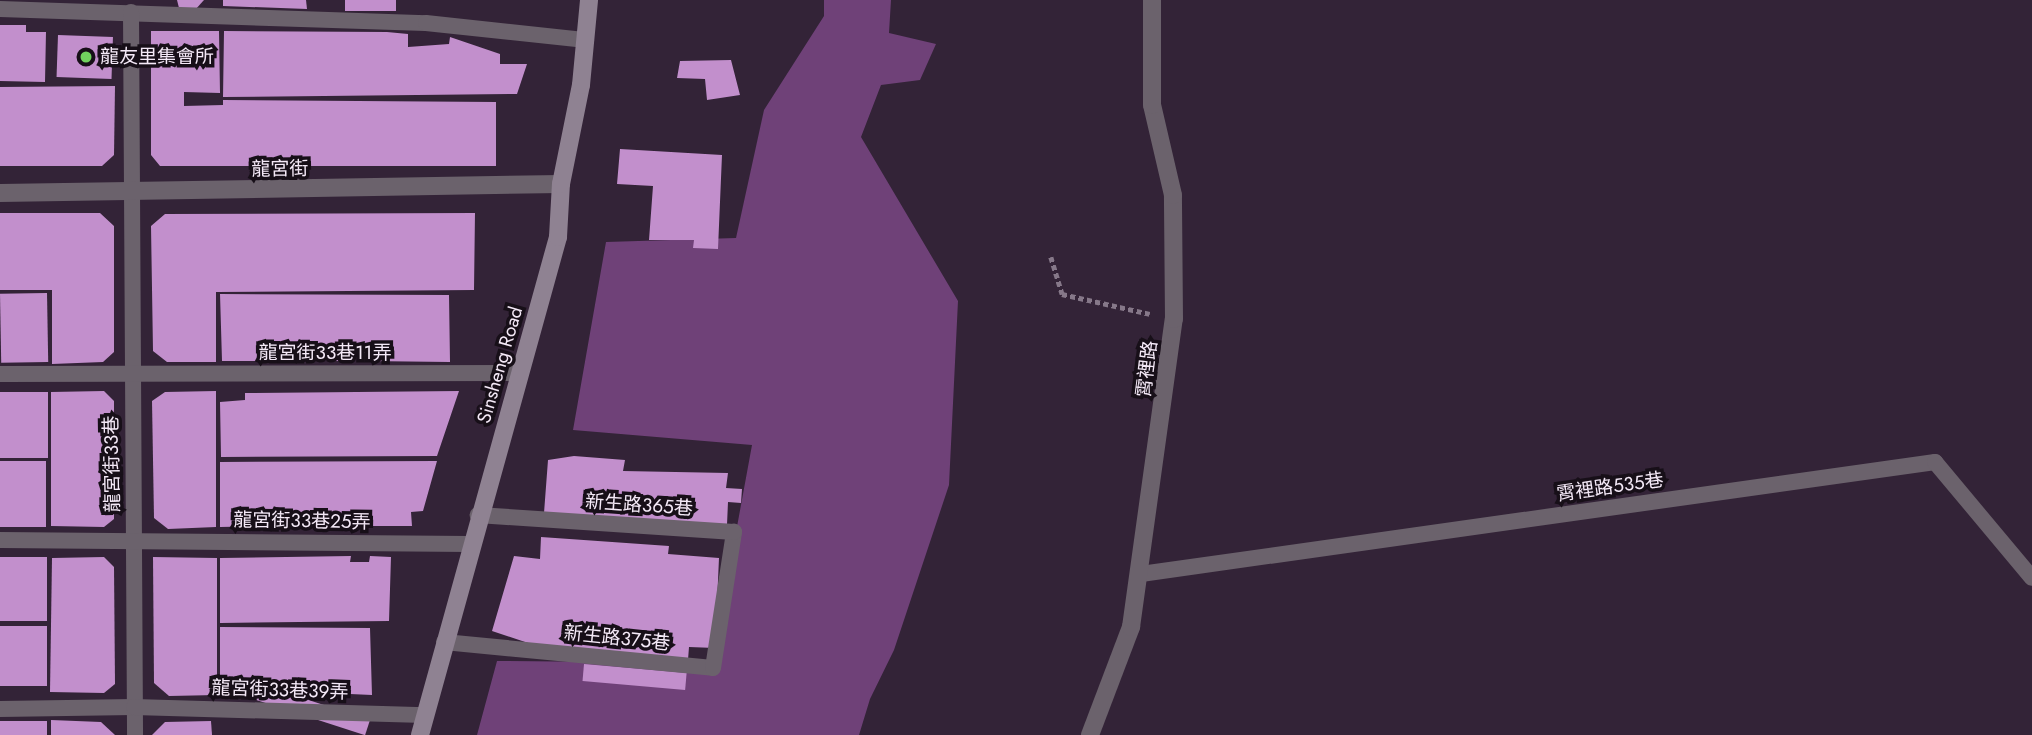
<!DOCTYPE html>
<html>
<head>
<meta charset="utf-8">
<style>
	body { margin:0 }
	#map { position:relative; width:2032px; height:735px; overflow:hidden; background:#332337; font-family:Jost,"Noto Sans TC",sans-serif }
	div>[style] { position:absolute }
	.forest>* { inset:0; background:#6f4178 }
	.building>* { inset:0; background:#c28fcc; transform-origin:0 0 }
	.path>* { height:4.5px; margin-top:-2.25px; transform-origin:0; background:repeating-linear-gradient(90deg,#867889 0 5px,transparent 0 8.5px) }
	.lane>* { height:16px; margin:-8px; padding:0 8px; transform-origin:8px; border-radius:8px; background:#6b626c }
	.street>* { height:18px; margin:-9px; padding:0 9px; transform-origin:9px; border-radius:9px; background:#6b626c }
	.secondary>* { height:18px; margin:-9px; padding:0 9px; transform-origin:9px; border-radius:9px; background:#8f8292 }
	.dots>* { width:19px; height:19px; translate:-50% -50%; box-sizing:border-box; border:4px solid #170f18; border-radius:50% }
	span { translate:-50% -50%; white-space:nowrap; text-align:center; line-height:1.15; -webkit-text-stroke:7px #170f18; paint-order:stroke }
	.poi-label { font-size:19px; color:#f4e9f7 }
	.left { translate:0 -50%; text-align:left }
	.street-label { font-size:19px; color:#f4e9f7 }
</style>
</head>
<body>
<div id="map">
	<div class="forest">
		<i style="clip-path:polygon(824px 0,891px 0,889px 33px,936px 44px,920px 80px,881px 85px,861px 137px,958px 301px,949px 485px,894px 650px,870px 699px,859px 735px,477px 735px,497px 661px,712px 663px,752px 445px,573px 430px,606px 242px,736px 238px,764px 110px,824px 16px)"></i>
	</div>
	<div class="building">
		<i style="clip-path:polygon(177px 0,204px 0,195px 10px,179px 8px)"></i>
		<i style="clip-path:polygon(223px 0,306px 0,307px 9px,223px 6px)"></i>
		<i style="left:345px;top:0;width:51px;height:11px"></i>
		<i style="clip-path:polygon(0 25px,26px 25px,26px 32px,46px 32px,45px 82px,0 81px)"></i>
		<i style="clip-path:polygon(151px 31px,219px 31px,220px 93px,184px 92px,184px 106px,223px 105px,223px 100px,496px 102px,496px 166px,160px 166px,151px 155px)"></i>
		<i style="clip-path:polygon(224px 31px,387px 32px,408px 34px,408px 47px,449px 44px,450px 37px,500px 54px,500px 64px,527px 64px,517px 94px,223px 97px)"></i>
		<i style="left:58px;top:35px;width:55px;height:42px;rotate:2deg"></i>
		<i style="clip-path:polygon(731px 60px,740px 95px,707px 100px,705px 79px,677px 78px,680px 61px)"></i>
		<i style="clip-path:polygon(115px 86px,114px 155px,102px 166px,0 166px,0 87px)"></i>
		<i style="clip-path:polygon(620px 149px,722px 155px,718px 249px,693px 248px,694px 240px,649px 240px,653px 186px,617px 184px)"></i>
		<i style="clip-path:polygon(0 213px,100px 213px,114px 226px,114px 352px,103px 362px,52px 364px,52px 290px,0 290px)"></i>
		<i style="clip-path:polygon(475px 213px,474px 290px,216px 292px,216px 362px,167px 362px,153px 351px,151px 226px,165px 214px)"></i>
		<i style="left:47px;top:293px;width:69px;height:47px;rotate:89deg"></i>
		<i style="clip-path:polygon(220px 294px,449px 295px,450px 362px,367px 361px,368px 353px,348px 353px,348px 361px,222px 361px)"></i>
		<i style="clip-path:polygon(104px 391px,114px 401px,114px 519px,104px 527px,51px 526px,51px 392px)"></i>
		<i style="clip-path:polygon(216px 391px,216px 527px,168px 529px,154px 518px,152px 401px,165px 392px)"></i>
		<i style="clip-path:polygon(459px 391px,437px 456px,221px 457px,220px 402px,245px 400px,245px 393px)"></i>
		<i style="left:0;top:392px;width:48px;height:66px"></i>
		<i style="clip-path:polygon(574px 456px,625px 460px,623px 471px,728px 473px,726px 488px,742px 489px,741px 503px,728px 502px,727px 525px,544px 513px,548px 460px)"></i>
		<i style="left:0;top:461px;width:46px;height:66px"></i>
		<i style="clip-path:polygon(437px 461px,423px 511px,411px 512px,412px 526px,309px 526px,309px 518px,267px 516px,267px 526px,220px 527px,220px 462px)"></i>
		<i style="clip-path:polygon(541px 537px,669px 546px,668px 554px,719px 558px,715px 648px,689px 647px,688px 660px,537px 646px,492px 631px,514px 556px,540px 559px)"></i>
		<i style="clip-path:polygon(351px 556px,350px 562px,369px 562px,370px 556px,391px 557px,389px 621px,220px 623px,220px 558px)"></i>
		<i style="left:0;top:557px;width:47px;height:64px"></i>
		<i style="clip-path:polygon(104px 557px,114px 567px,115px 684px,104px 693px,50px 692px,52px 558px)"></i>
		<i style="clip-path:polygon(153px 557px,217px 558px,217px 695px,169px 696px,154px 683px)"></i>
		<i style="left:0;top:626px;width:47px;height:60px"></i>
		<i style="clip-path:polygon(220px 627px,370px 628px,372px 695px,350px 694px,349px 682px,334px 684px,335px 695px,220px 694px)"></i>
		<i style="left:584px;top:664px;width:103px;height:17px;rotate:5deg"></i>
		<i style="clip-path:polygon(51px 720px,101px 722px,115px 735px,51px 735px)"></i>
		<i style="left:370px;top:720px;width:16px;height:149px;rotate:108deg"></i>
		<i style="left:0;top:721px;width:47px;height:14px"></i>
		<i style="clip-path:polygon(211px 721px,212px 735px,152px 735px,165px 722px)"></i>
	</div>
	<div class="path">
		<i style="left:1051px;top:257px;width:39px;rotate:73deg"></i>
		<i style="left:1062px;top:294px;width:90px;rotate:12.8deg"></i>
	</div>
	<div class="lane">
		<i style="left:0;top:9px;width:426px;rotate:1.9deg"></i>
		<i style="left:426px;top:23px;width:161px;rotate:6.1deg"></i>
		<i style="left:131px;top:12px;width:723px;rotate:89.68deg"></i>
		<i style="left:0;top:374px;width:520px;rotate:-0.11deg"></i>
		<i style="left:0;top:540px;width:470px;rotate:0.5deg"></i>
		<i style="left:1141px;top:574px;width:802px;rotate:-8.03deg"></i>
		<i style="left:1935px;top:462px;width:151px;rotate:50.1deg"></i>
		<i style="left:444px;top:642px;width:270px;rotate:5.5deg"></i>
		<i style="left:713px;top:668px;width:138px;rotate:-81.2deg"></i>
		<i style="left:734px;top:532px;width:257px;rotate:-176.2deg"></i>
		<i style="left:0;top:709px;width:134px;rotate:-0.9deg"></i>
		<i style="left:134px;top:707px;width:291px;rotate:1.6deg"></i>
	</div>
	<div class="street">
		<i style="left:0;top:193px;width:561px;rotate:-0.92deg"></i>
		<i style="left:1090px;top:735px;width:116px;rotate:-69.2deg"></i>
		<i style="left:1131px;top:627px;width:311px;rotate:-82.1deg"></i>
		<i style="left:1174px;top:319px;width:124px;rotate:-90.5deg"></i>
		<i style="left:1173px;top:195px;width:92px;rotate:-103.1deg"></i>
		<i style="left:1152px;top:105px;width:105px;rotate:-90deg"></i>
	</div>
	<div class="secondary">
		<i style="left:420px;top:735px;width:517px;rotate:-74.51deg"></i>
		<i style="left:558px;top:237px;width:53px;rotate:-86.8deg"></i>
		<i style="left:561px;top:184px;width:101px;rotate:-78.6deg"></i>
		<i style="left:581px;top:85px;width:85px;rotate:-84.6deg"></i>
	</div>
	<div class="dots">
		<i style="left:86px;top:57px;background:#71d25e"></i>
	</div>
	<div class="poi-label">
		<span class="left" style="left:100px;top:57px">龍友里集會所</span>
	</div>
	<div class="street-label">
		<span style="left:280px;top:169px;rotate:-1deg">龍宮街</span>
		<span style="left:325px;top:353px">龍宮街33巷11弄</span>
		<span style="left:500px;top:365px;rotate:-74deg">Sinsheng Road</span>
		<span style="left:1147px;top:369px;rotate:-83deg">霄裡路</span>
		<span style="left:112px;top:464px;rotate:-91deg">龍宮街33巷</span>
		<span style="left:1610px;top:487px;rotate:-8deg">霄裡路535巷</span>
		<span style="left:639px;top:505px;rotate:4deg">新生路365巷</span>
		<span style="left:302px;top:521px;rotate:1deg">龍宮街33巷25弄</span>
		<span style="left:617px;top:638px;rotate:6deg">新生路375巷</span>
		<span style="left:280px;top:690px;rotate:2deg">龍宮街33巷39弄</span>
	</div>
</div>
</body>
</html>
